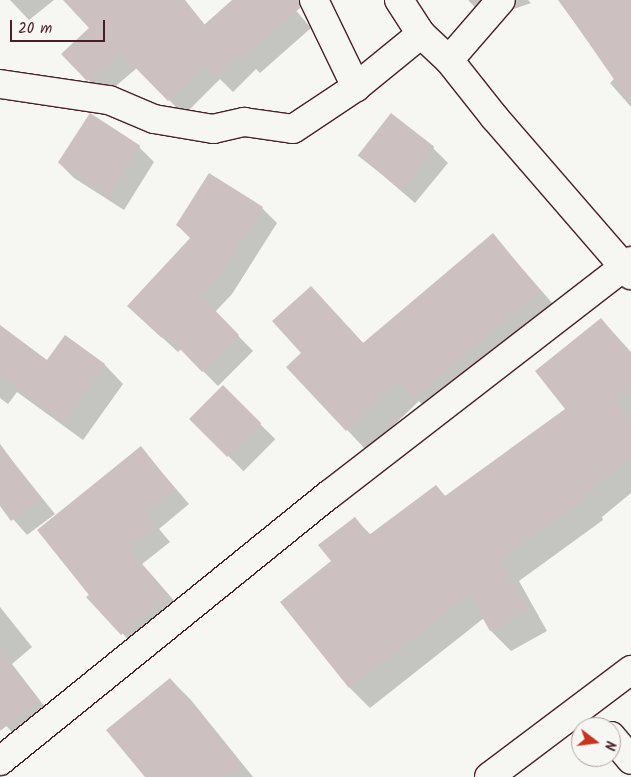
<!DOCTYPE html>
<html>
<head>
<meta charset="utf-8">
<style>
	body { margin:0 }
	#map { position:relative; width:631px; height:777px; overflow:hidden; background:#f6f6f2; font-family:Kalam,sans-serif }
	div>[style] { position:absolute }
	.shadow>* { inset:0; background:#0003; transform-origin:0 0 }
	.building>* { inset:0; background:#ccc1c0; transform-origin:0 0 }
	.roads { filter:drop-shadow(1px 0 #4a1f2b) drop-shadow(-1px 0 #4a1f2b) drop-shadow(0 1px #4a1f2b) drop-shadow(0 -1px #4a1f2b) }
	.minor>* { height:28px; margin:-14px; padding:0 14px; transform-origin:14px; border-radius:14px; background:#f6f6f2 }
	span { translate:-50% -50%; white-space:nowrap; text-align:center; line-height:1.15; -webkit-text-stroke:4px #f6f6f2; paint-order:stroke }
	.north { position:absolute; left:571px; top:717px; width:50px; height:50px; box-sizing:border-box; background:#f6f6f2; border:1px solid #b1a0a2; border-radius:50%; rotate:105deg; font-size:14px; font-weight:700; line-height:20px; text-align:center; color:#4a1f2b }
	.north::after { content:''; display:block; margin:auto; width:18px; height:22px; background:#c8321e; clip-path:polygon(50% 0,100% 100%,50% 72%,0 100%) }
	.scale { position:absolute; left:10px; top:20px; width:95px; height:22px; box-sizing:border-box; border:2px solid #4a1f2b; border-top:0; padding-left:6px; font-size:15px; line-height:18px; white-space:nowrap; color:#4a1f2b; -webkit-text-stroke:4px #f6f6f2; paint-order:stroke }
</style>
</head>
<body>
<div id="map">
	<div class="shadow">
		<i style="clip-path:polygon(10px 0,54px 0,29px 20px)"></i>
		<i style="clip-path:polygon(65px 0,185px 0,205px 25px,233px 0,287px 0,311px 28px,260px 73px,256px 69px,233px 92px,220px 79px,184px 115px,137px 68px,104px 96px,63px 54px,91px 28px)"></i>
		<i style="clip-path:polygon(468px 0,528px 0,531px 3px,511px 10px,495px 28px)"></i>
		<i style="clip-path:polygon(558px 0,631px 0,631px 107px,610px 83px,615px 78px)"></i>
		<i style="clip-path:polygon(139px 147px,154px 162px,124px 210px,74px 178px,59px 163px)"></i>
		<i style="clip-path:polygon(433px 148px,448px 163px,415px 203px,359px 155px)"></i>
		<i style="clip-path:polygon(262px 208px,277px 223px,232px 294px,215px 312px,253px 351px,218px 386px,181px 349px,178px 352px,144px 321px,191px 239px,177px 225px)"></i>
		<i style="clip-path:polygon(493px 235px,560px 312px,435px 417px,419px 401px,367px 451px,288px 367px,303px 353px,311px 287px,364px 344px)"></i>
		<i style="clip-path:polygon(601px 319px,631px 352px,631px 493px,602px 517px,603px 520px,519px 581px,547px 631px,511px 651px,491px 631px,484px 618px,370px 708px,350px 688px,282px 602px,332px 561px,354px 518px,371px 535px,436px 486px,446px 497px,567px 409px)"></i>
		<i style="clip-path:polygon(0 327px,47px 362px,65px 337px,105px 365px,123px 384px,83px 440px,17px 392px,8px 404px,0 398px)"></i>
		<i style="left:223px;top:387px;width:74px;height:45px;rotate:45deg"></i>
		<i style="clip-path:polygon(141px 448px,189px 504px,159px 529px,170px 542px,142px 564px,183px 611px,136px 649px,90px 595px)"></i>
		<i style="clip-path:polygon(6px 453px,55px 514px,27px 535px,0 504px,0 458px)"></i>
		<i style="clip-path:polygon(0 607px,32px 647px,12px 664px,52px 716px,20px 741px,0 719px)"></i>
		<i style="clip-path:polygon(170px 679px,191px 700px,253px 777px,147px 777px)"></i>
	</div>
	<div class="building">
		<i style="clip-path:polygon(63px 0,183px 0,204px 25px,232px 0,299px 0,300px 8px,243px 58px,240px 54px,216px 77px,204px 64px,168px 101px,121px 53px,87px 81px,61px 54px,89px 28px)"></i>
		<i style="clip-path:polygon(559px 0,631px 0,631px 104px)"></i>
		<i style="left:90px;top:113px;width:60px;height:59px;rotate:33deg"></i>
		<i style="left:391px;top:113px;width:55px;height:54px;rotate:38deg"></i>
		<i style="clip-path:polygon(209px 173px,263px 207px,217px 279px,201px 296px,239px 335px,202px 372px,166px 334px,162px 338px,127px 306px,192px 236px,176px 225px)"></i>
		<i style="clip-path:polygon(493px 233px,540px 291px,414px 398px,399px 380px,346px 431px,286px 367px,301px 353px,272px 321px,311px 286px,363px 343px)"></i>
		<i style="clip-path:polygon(601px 318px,631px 355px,631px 389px,616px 401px,631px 420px,631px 457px,582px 496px,584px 499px,499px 560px,528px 610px,490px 631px,469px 594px,349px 688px,280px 602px,331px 561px,318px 545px,355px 517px,369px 535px,436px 485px,445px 496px,565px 409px,535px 371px)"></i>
		<i style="clip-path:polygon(0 325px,47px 360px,65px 335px,105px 364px,64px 422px,0 376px)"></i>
		<i style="left:223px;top:385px;width:54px;height:48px;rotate:45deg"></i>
		<i style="clip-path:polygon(0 444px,41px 499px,11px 521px,0 506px)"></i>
		<i style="clip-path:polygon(141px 446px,175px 489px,145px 513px,156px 526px,128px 548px,169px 595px,121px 635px,86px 597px,89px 595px,37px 530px)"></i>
		<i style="clip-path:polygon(0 651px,39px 701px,0 731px)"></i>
		<i style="clip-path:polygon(170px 678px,242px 766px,228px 777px,145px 777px,106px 730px)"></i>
	</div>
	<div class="roads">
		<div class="minor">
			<i style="left:314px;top:0;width:97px;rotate:64.2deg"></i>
			<i style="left:399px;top:0;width:40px;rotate:57.1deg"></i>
			<i style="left:421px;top:34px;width:38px;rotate:43deg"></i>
			<i style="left:449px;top:60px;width:74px;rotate:51.6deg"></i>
			<i style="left:495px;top:118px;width:208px;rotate:49.1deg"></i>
			<i style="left:449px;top:60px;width:79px;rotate:-49.1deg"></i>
			<i style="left:0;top:84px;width:110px;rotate:8.4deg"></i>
			<i style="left:109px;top:100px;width:49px;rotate:22.9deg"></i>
			<i style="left:154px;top:119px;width:60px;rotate:9.6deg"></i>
			<i style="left:213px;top:129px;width:32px;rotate:-13deg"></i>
			<i style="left:244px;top:122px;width:49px;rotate:8.1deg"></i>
			<i style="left:293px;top:129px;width:76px;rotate:-33.7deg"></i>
			<i style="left:356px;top:87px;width:84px;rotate:-39.2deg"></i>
			<i style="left:611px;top:736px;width:31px;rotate:50deg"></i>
			<i style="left:0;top:761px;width:424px;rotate:-39deg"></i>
			<i style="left:330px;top:494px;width:381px;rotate:-37.7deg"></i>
			<i style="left:489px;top:777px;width:178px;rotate:-37deg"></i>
		</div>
	</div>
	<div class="north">N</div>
	<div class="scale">20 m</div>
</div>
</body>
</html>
